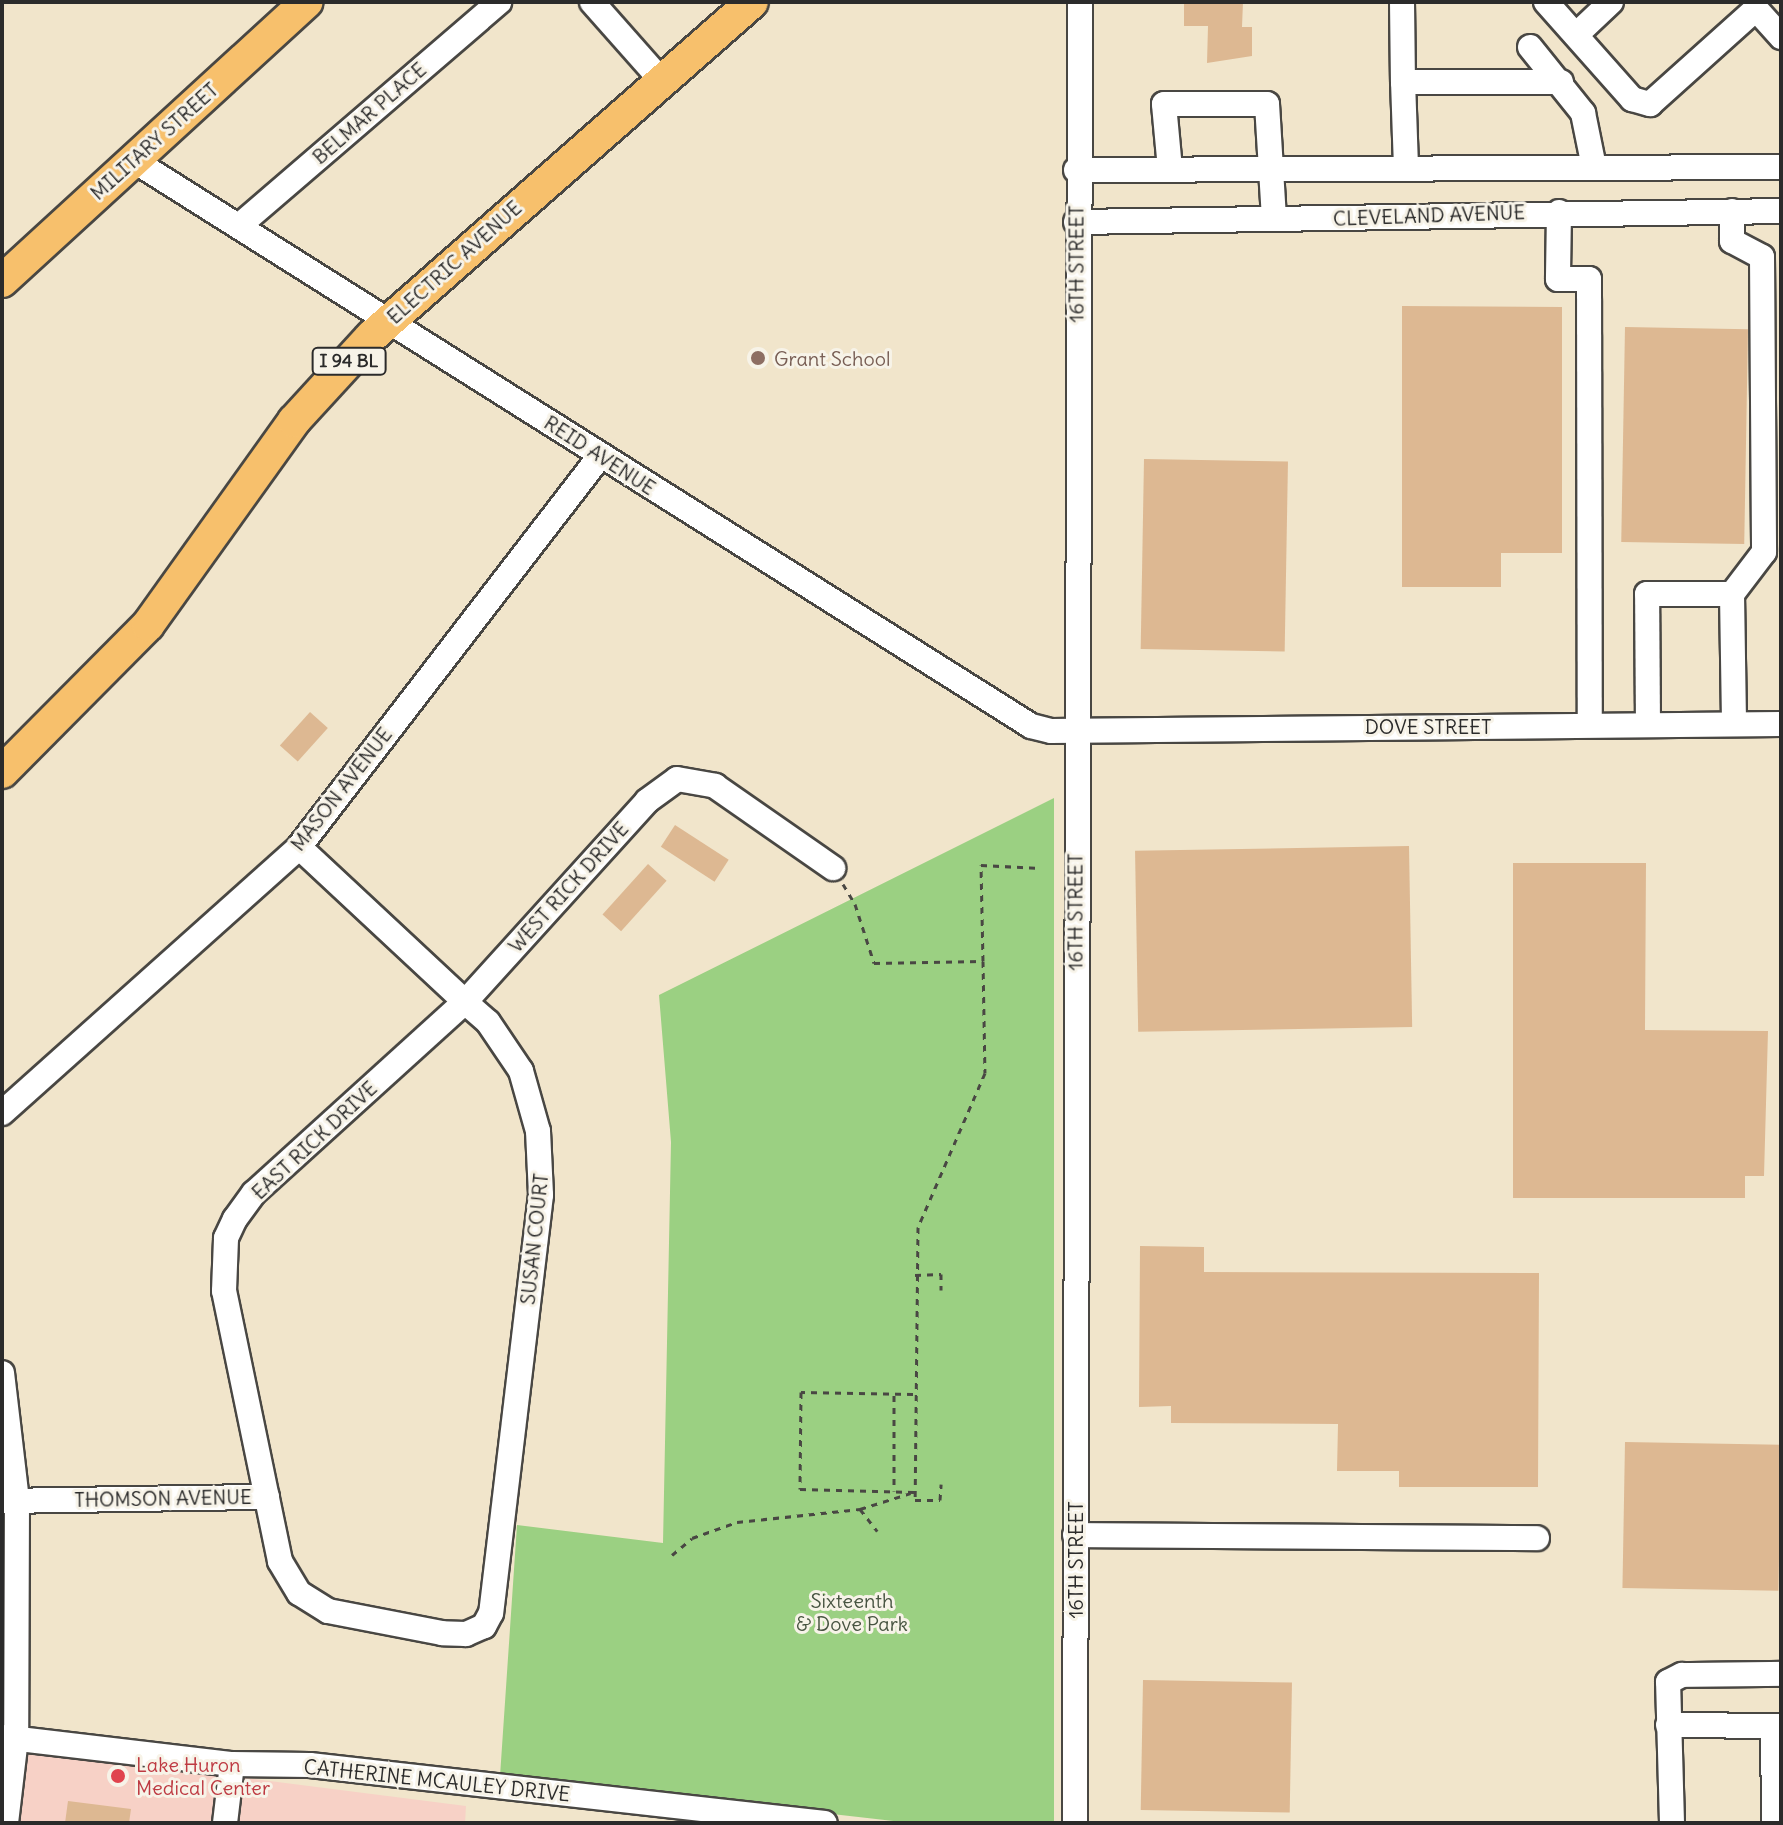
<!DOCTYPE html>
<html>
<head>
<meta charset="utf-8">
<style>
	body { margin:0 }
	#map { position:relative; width:1783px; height:1825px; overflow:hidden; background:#f1e5cb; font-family:Delius,sans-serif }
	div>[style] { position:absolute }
	.built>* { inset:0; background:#f7d1c6 }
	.green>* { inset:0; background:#9bd082 }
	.building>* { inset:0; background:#ddb892; transform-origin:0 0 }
	.path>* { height:3px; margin-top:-1.5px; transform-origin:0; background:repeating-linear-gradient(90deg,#494743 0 6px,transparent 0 12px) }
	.roads { filter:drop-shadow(2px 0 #494743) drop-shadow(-2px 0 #494743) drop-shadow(0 2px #494743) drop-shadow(0 -2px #494743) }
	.minor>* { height:24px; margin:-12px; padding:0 12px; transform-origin:12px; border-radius:12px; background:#fff }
	.major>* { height:32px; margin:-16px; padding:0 16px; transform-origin:16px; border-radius:16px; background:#f7c06c }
	.dots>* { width:22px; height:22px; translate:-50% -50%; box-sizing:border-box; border:4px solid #f7f3e8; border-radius:50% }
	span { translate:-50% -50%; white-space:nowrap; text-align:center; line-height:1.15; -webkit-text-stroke:6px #f7f3e8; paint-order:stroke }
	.shield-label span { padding:2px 6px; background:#f7f3e8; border:2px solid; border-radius:6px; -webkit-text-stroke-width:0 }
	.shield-label { font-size:18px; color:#2b2b2b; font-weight:700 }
	.street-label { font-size:20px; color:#2b2b2b }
	.education-label { font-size:20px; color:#785e54 }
	.left { translate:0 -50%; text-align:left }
	.park-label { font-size:20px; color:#475441 }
	.health-label { font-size:20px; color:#be3a42 }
	.frame { position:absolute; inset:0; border:4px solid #2b2b2b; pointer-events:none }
</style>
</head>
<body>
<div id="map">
	<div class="built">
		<i style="clip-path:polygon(2px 1747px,466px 1806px,465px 1823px,2px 1823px)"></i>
	</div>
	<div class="green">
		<i style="clip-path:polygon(1054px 798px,1054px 1823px,911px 1823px,500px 1776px,517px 1525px,663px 1543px,671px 1142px,659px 995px)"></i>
	</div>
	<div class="building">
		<i style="clip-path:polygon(1184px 2px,1243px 2px,1242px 27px,1252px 27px,1252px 56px,1207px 63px,1208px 26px,1184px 26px)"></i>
		<i style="clip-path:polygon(1402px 306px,1562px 307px,1562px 553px,1501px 553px,1501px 587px,1402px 587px)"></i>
		<i style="left:1625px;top:327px;width:123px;height:215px;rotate:1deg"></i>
		<i style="left:1144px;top:459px;width:144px;height:190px;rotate:1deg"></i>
		<i style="left:310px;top:712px;width:24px;height:45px;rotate:42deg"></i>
		<i style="left:675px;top:825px;width:64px;height:26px;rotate:33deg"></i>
		<i style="left:1409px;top:846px;width:181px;height:274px;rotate:89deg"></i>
		<i style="clip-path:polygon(1513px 863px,1646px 863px,1645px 1030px,1768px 1031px,1764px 1176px,1745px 1176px,1745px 1198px,1513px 1198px)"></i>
		<i style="left:648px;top:864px;width:25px;height:68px;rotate:42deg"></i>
		<i style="clip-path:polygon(1140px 1246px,1204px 1247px,1204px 1272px,1539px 1273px,1538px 1487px,1399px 1487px,1399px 1471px,1337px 1471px,1338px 1424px,1171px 1423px,1171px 1406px,1139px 1407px)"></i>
		<i style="left:1625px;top:1442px;width:156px;height:146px;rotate:1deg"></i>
		<i style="left:1143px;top:1680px;width:149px;height:130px;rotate:1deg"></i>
		<i style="clip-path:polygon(68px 1801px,131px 1809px,129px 1823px,65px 1823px)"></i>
	</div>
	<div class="path">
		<i style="left:843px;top:884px;width:23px;rotate:59deg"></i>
		<i style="left:855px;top:904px;width:62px;rotate:72.1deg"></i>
		<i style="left:874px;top:963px;width:109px;rotate:-1.1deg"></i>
		<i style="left:983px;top:961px;width:112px;rotate:89deg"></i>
		<i style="left:985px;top:1073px;width:168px;rotate:113.5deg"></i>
		<i style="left:918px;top:1227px;width:273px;rotate:90.6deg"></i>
		<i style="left:915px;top:1500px;width:25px"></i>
		<i style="left:940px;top:1500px;width:16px;rotate:-86deg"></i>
		<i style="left:983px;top:961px;width:96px;rotate:-91.2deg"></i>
		<i style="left:981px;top:865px;width:59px;rotate:2.9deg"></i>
		<i style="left:915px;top:1275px;width:26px;rotate:-2deg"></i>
		<i style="left:941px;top:1274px;width:16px;rotate:90deg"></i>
		<i style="left:913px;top:1394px;width:112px;rotate:-179deg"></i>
		<i style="left:801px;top:1392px;width:97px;rotate:90.6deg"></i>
		<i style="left:800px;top:1489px;width:114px;rotate:1.5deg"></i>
		<i style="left:894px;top:1395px;width:96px;rotate:90deg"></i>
		<i style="left:860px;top:1509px;width:28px;rotate:52deg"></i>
		<i style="left:672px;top:1555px;width:26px;rotate:-40deg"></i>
		<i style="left:692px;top:1538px;width:48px;rotate:-19.6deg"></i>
		<i style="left:737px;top:1522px;width:124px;rotate:-6deg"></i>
		<i style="left:860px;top:1509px;width:53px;rotate:-17.4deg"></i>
	</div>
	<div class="roads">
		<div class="minor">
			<i style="left:592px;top:2px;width:104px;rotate:48.5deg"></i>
			<i style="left:1402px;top:2px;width:80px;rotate:89.3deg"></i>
			<i style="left:1546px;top:2px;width:130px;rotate:48.4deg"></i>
			<i style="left:1632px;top:99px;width:19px;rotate:16deg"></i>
			<i style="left:1650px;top:104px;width:142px;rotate:-41.9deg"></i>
			<i style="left:1756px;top:9px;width:38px;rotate:48deg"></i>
			<i style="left:1576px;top:35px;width:48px;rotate:-43.3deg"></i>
			<i style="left:1530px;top:47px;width:85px;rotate:51.2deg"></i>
			<i style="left:1583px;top:113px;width:55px;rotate:78.5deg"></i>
			<i style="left:133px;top:160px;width:1061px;rotate:32.22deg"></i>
			<i style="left:1031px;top:726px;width:21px;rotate:14deg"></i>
			<i style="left:1051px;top:731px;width:730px;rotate:-0.55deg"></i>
			<i style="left:1406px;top:167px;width:85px;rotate:-92deg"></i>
			<i style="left:1403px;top:82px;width:158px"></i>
			<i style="left:1170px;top:169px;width:65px;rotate:-95.3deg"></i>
			<i style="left:1164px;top:104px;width:103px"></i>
			<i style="left:1267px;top:104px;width:115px;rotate:86.5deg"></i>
			<i style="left:1076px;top:170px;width:705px;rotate:-0.24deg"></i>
			<i style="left:1732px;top:211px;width:30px;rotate:90deg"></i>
			<i style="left:1732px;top:241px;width:34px;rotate:28deg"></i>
			<i style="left:1762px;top:257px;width:295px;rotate:89.6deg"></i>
			<i style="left:1764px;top:552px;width:53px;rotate:127.3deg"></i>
			<i style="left:1732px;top:594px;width:130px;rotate:89.1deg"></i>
			<i style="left:1559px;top:212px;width:67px;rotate:90.9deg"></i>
			<i style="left:1558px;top:279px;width:31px"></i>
			<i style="left:1589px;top:279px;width:446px;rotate:89.9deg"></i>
			<i style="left:1076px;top:222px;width:705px;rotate:-0.89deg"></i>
			<i style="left:240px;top:225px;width:342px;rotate:-40.7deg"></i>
			<i style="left:1648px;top:725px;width:131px;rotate:-90.4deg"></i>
			<i style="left:1647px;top:594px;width:85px"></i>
			<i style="left:299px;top:847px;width:227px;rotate:43deg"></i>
			<i style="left:465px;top:1002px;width:30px;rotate:41deg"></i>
			<i style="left:488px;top:1022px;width:59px;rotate:56deg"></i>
			<i style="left:521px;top:1071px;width:62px;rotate:74.2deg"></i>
			<i style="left:538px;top:1131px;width:64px;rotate:87.3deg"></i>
			<i style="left:541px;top:1195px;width:421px;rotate:96.8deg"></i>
			<i style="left:491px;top:1613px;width:15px;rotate:118deg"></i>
			<i style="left:484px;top:1626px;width:20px;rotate:156deg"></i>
			<i style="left:466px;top:1634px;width:24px;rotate:-178deg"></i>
			<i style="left:442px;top:1633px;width:116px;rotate:-169.1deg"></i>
			<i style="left:328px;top:1611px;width:34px;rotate:-148deg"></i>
			<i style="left:299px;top:1593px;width:37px;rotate:-121deg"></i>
			<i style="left:280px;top:1561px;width:276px;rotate:-101.7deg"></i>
			<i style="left:224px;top:1291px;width:53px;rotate:-87.8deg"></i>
			<i style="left:226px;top:1238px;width:21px;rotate:-65deg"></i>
			<i style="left:235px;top:1219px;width:32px;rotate:-54deg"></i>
			<i style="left:254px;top:1193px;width:285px;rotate:-42.2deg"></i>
			<i style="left:465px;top:1002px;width:271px;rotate:-47.8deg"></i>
			<i style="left:647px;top:801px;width:37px;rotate:-36deg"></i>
			<i style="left:677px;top:779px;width:39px;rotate:10deg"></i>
			<i style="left:715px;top:786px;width:144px;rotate:34.8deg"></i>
			<i style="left:2px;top:1113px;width:399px;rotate:-41.8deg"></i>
			<i style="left:299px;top:847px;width:493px;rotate:-52.4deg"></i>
			<i style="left:2px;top:1373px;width:129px;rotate:83.3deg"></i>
			<i style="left:17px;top:1501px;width:237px;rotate:90.2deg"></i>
			<i style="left:16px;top:1738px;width:86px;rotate:96.7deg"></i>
			<i style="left:2px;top:1501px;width:265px;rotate:-0.9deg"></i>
			<i style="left:1075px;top:1535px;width:462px;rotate:0.4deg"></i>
			<i style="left:1668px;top:1725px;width:113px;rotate:0.5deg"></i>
			<i style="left:1773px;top:1726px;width:97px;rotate:89.4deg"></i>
			<i style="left:2px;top:1737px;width:232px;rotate:6.7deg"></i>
			<i style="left:232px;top:1764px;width:78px;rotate:0.7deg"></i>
			<i style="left:310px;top:1765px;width:518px;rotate:6.43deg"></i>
			<i style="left:225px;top:1823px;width:59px;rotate:-83.2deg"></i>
			<i style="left:1075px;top:1823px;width:1821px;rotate:-89.84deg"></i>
			<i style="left:1672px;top:1823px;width:141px;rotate:-91.6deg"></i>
			<i style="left:1668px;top:1682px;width:16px;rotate:-27deg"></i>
			<i style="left:1682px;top:1675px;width:99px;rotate:-0.6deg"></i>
		</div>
		<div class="major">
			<i style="left:2px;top:281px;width:413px;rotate:-42.5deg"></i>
			<i style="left:2px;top:772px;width:207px;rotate:-45.2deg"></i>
			<i style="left:148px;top:625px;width:251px;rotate:-54.4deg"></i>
			<i style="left:294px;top:421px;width:114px;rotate:-47.5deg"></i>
			<i style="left:371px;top:337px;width:507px;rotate:-41.32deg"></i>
		</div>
	</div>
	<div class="dots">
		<i style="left:758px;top:358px;background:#8d6e63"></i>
		<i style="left:118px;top:1776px;background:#e0444e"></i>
	</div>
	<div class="shield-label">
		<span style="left:349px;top:361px">I 94 BL</span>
	</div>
	<div class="street-label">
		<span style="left:369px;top:113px;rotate:-41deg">BELMAR PLACE</span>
		<span style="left:154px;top:141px;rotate:-42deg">MILITARY STREET</span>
		<span style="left:1429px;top:215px;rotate:-2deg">CLEVELAND AVENUE</span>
		<span style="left:454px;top:262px;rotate:-42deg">ELECTRIC AVENUE</span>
		<span style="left:1076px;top:264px;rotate:-90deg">16TH STREET</span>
		<span style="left:600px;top:455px;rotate:33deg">REID AVENUE</span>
		<span style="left:1428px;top:726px">DOVE STREET</span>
		<span style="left:341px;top:789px;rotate:-52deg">MASON AVENUE</span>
		<span style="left:568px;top:887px;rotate:-48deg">WEST RICK DRIVE</span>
		<span style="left:1075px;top:912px;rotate:-90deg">16TH STREET</span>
		<span style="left:314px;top:1140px;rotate:-43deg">EAST RICK DRIVE</span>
		<span style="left:534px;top:1239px;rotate:-84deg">SUSAN COURT</span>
		<span style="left:163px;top:1498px;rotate:-1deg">THOMSON AVENUE</span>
		<span style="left:1075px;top:1560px;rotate:-90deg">16TH STREET</span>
		<span style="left:437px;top:1780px;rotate:6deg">CATHERINE MCAULEY DRIVE</span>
	</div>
	<div class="education-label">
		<span class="left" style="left:774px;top:358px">Grant School</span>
	</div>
	<div class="park-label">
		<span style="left:852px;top:1612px">Sixteenth<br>&amp; Dove Park</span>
	</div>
	<div class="health-label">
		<span class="left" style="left:136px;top:1776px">Lake Huron<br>Medical Center</span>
	</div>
	<div class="frame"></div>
</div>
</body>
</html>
